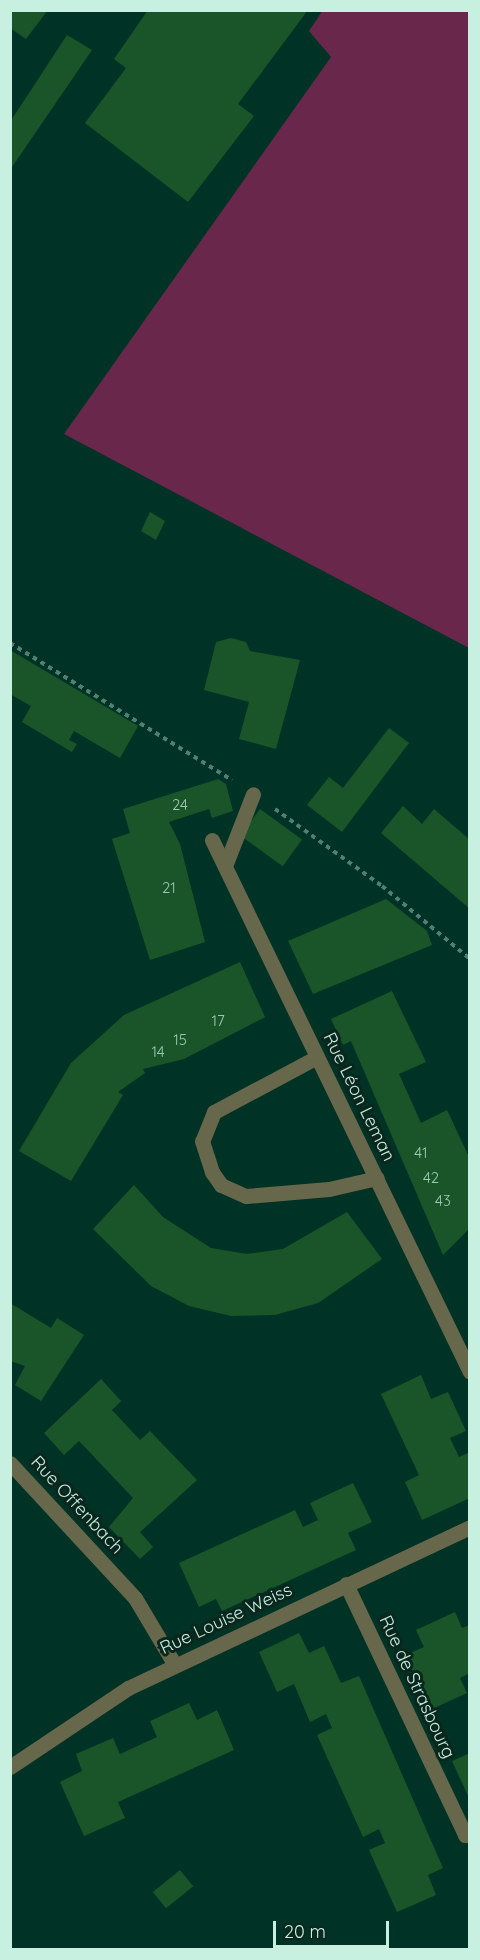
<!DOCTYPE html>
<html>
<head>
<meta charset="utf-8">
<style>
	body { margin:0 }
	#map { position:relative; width:480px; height:1960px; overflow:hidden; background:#003325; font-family:Quicksand,sans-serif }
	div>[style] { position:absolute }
	.green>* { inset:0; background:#6a274c }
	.building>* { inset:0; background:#195529; transform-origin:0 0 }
	.path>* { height:4px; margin-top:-2px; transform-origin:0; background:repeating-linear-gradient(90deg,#518072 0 4.5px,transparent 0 9px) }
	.minor>* { height:15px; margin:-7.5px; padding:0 7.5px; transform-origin:7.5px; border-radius:7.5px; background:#67674b }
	span { translate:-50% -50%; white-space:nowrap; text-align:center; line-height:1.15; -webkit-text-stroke:6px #0b261d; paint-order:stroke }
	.number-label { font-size:15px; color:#9cc9b2 }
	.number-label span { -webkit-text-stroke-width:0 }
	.street-label { font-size:18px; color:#c7f0e0 }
	.frame { position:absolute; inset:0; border:12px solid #c7f0e0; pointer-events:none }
	.scale { position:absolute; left:273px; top:1921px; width:116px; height:27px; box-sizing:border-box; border:3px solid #c7f0e0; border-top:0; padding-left:8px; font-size:18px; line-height:21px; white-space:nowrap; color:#c7f0e0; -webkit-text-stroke:4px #0b261d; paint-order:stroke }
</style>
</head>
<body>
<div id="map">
	<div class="green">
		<i style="clip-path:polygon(323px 10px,469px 11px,469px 648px,64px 434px,331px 57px,309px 31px)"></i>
	</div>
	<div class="building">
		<i style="clip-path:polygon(10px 10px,48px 10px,26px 39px,10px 28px)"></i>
		<i style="clip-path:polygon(148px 10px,308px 10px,238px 104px,254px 116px,188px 202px,85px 123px,126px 68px,114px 59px)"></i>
		<i style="clip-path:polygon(67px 35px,92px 50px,10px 170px,10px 122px)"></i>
		<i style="clip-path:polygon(150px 512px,165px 521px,156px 540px,141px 531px)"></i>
		<i style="clip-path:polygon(231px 638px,246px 642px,250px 651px,300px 660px,276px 749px,239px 739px,249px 702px,204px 690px,216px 642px)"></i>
		<i style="clip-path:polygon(10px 650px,138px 726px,120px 758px,74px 731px,69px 740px,77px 744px,72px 752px,22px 722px,31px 706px,10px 694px)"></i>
		<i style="clip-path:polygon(389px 728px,409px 743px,342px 832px,307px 805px,329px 777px,343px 788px)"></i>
		<i style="clip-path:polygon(218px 779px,226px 784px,233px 811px,212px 818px,209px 809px,169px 822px,180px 844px,205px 942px,150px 960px,112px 839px,130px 833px,123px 809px)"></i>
		<i style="clip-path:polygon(403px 806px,422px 824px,434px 809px,470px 840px,470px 909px,381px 833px)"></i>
		<i style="left:260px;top:809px;width:52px;height:33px;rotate:36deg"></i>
		<i style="clip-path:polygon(386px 899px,427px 931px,432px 945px,313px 994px,288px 941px)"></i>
		<i style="clip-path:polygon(240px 962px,265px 1017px,184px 1059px,143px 1069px,145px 1073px,118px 1092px,123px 1095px,71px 1181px,19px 1151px,71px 1063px,124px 1015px)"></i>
		<i style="clip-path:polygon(392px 991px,426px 1062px,399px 1074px,421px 1123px,447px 1110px,470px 1159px,470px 1228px,443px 1255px,351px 1041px,343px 1045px,331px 1019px)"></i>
		<i style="clip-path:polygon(134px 1185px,163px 1217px,211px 1248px,247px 1254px,283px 1249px,347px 1212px,382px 1259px,318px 1303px,275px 1315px,231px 1316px,189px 1306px,151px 1286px,93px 1229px)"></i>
		<i style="clip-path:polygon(10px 1303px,51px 1328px,57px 1318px,84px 1335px,41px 1401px,15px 1385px,25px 1366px,10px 1361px)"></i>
		<i style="clip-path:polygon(421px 1375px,431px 1399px,448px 1392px,466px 1431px,450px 1438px,459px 1457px,470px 1452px,470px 1498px,422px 1520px,405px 1482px,419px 1475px,381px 1394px)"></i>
		<i style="clip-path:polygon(101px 1379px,121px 1401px,112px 1410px,140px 1440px,150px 1431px,197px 1480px,140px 1532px,153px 1547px,140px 1559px,109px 1527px,133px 1498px,79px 1441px,64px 1455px,44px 1433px)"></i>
		<i style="clip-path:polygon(353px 1483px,372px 1522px,348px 1533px,356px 1550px,222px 1611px,216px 1599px,199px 1607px,179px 1563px,295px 1510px,303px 1527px,318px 1520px,310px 1503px)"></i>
		<i style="clip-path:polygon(455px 1612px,462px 1628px,470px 1625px,470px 1673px,460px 1678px,467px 1693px,428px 1711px,403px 1656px,424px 1647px,416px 1630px)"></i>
		<i style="clip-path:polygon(299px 1633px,309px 1653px,324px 1646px,341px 1683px,359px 1676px,443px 1868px,428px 1875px,436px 1895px,397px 1912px,369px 1850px,385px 1843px,379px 1829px,363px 1837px,317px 1735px,332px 1728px,326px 1714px,310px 1722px,294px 1684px,277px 1692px,259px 1652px)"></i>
		<i style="clip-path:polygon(189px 1703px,197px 1720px,217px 1710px,234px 1750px,118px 1802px,125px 1818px,84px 1836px,60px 1782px,82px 1771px,76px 1754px,113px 1738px,120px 1754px,157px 1737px,150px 1721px)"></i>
		<i style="clip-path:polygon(470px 1753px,470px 1800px,452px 1761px)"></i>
		<i style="left:180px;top:1870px;width:21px;height:35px;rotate:51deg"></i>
	</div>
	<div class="path">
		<i style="left:10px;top:643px;width:261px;rotate:31.7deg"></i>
		<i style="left:275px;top:809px;width:132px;rotate:35.7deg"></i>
		<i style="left:382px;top:886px;width:114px;rotate:39.7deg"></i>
	</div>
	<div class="minor">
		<i style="left:212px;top:840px;width:591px;rotate:64.13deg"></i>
		<i style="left:225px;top:866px;width:77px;rotate:-68.7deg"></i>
		<i style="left:317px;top:1057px;width:117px;rotate:151.9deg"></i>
		<i style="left:214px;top:1112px;width:31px;rotate:112deg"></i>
		<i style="left:202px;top:1141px;width:33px;rotate:72deg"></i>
		<i style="left:212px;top:1172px;width:16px;rotate:55deg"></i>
		<i style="left:221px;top:1185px;width:27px;rotate:24deg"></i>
		<i style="left:246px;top:1196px;width:83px;rotate:-4.8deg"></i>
		<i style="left:329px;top:1189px;width:49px;rotate:-12.9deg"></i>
		<i style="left:10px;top:1463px;width:184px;rotate:47.2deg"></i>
		<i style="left:135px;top:1598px;width:78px;rotate:59.2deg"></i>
		<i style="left:346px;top:1584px;width:278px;rotate:64.6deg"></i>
		<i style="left:465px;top:1835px;width:5px;rotate:-22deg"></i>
		<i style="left:10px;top:1767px;width:142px;rotate:-33.8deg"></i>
		<i style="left:128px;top:1688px;width:378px;rotate:-25.2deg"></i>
	</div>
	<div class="number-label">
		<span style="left:180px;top:805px">24</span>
		<span style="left:169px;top:888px">21</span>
		<span style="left:218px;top:1021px">17</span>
		<span style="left:180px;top:1040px">15</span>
		<span style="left:158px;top:1052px">14</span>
		<span style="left:421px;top:1153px">41</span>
		<span style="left:431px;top:1178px">42</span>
		<span style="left:443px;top:1201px">43</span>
	</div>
	<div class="street-label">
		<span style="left:359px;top:1097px;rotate:64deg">Rue Léon Leman</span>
		<span style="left:77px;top:1505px;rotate:47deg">Rue Offenbach</span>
		<span style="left:226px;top:1619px;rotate:-25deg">Rue Louise Weiss</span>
		<span style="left:417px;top:1687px;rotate:65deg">Rue de Strasbourg</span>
	</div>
	<div class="frame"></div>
	<div class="scale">20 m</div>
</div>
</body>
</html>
